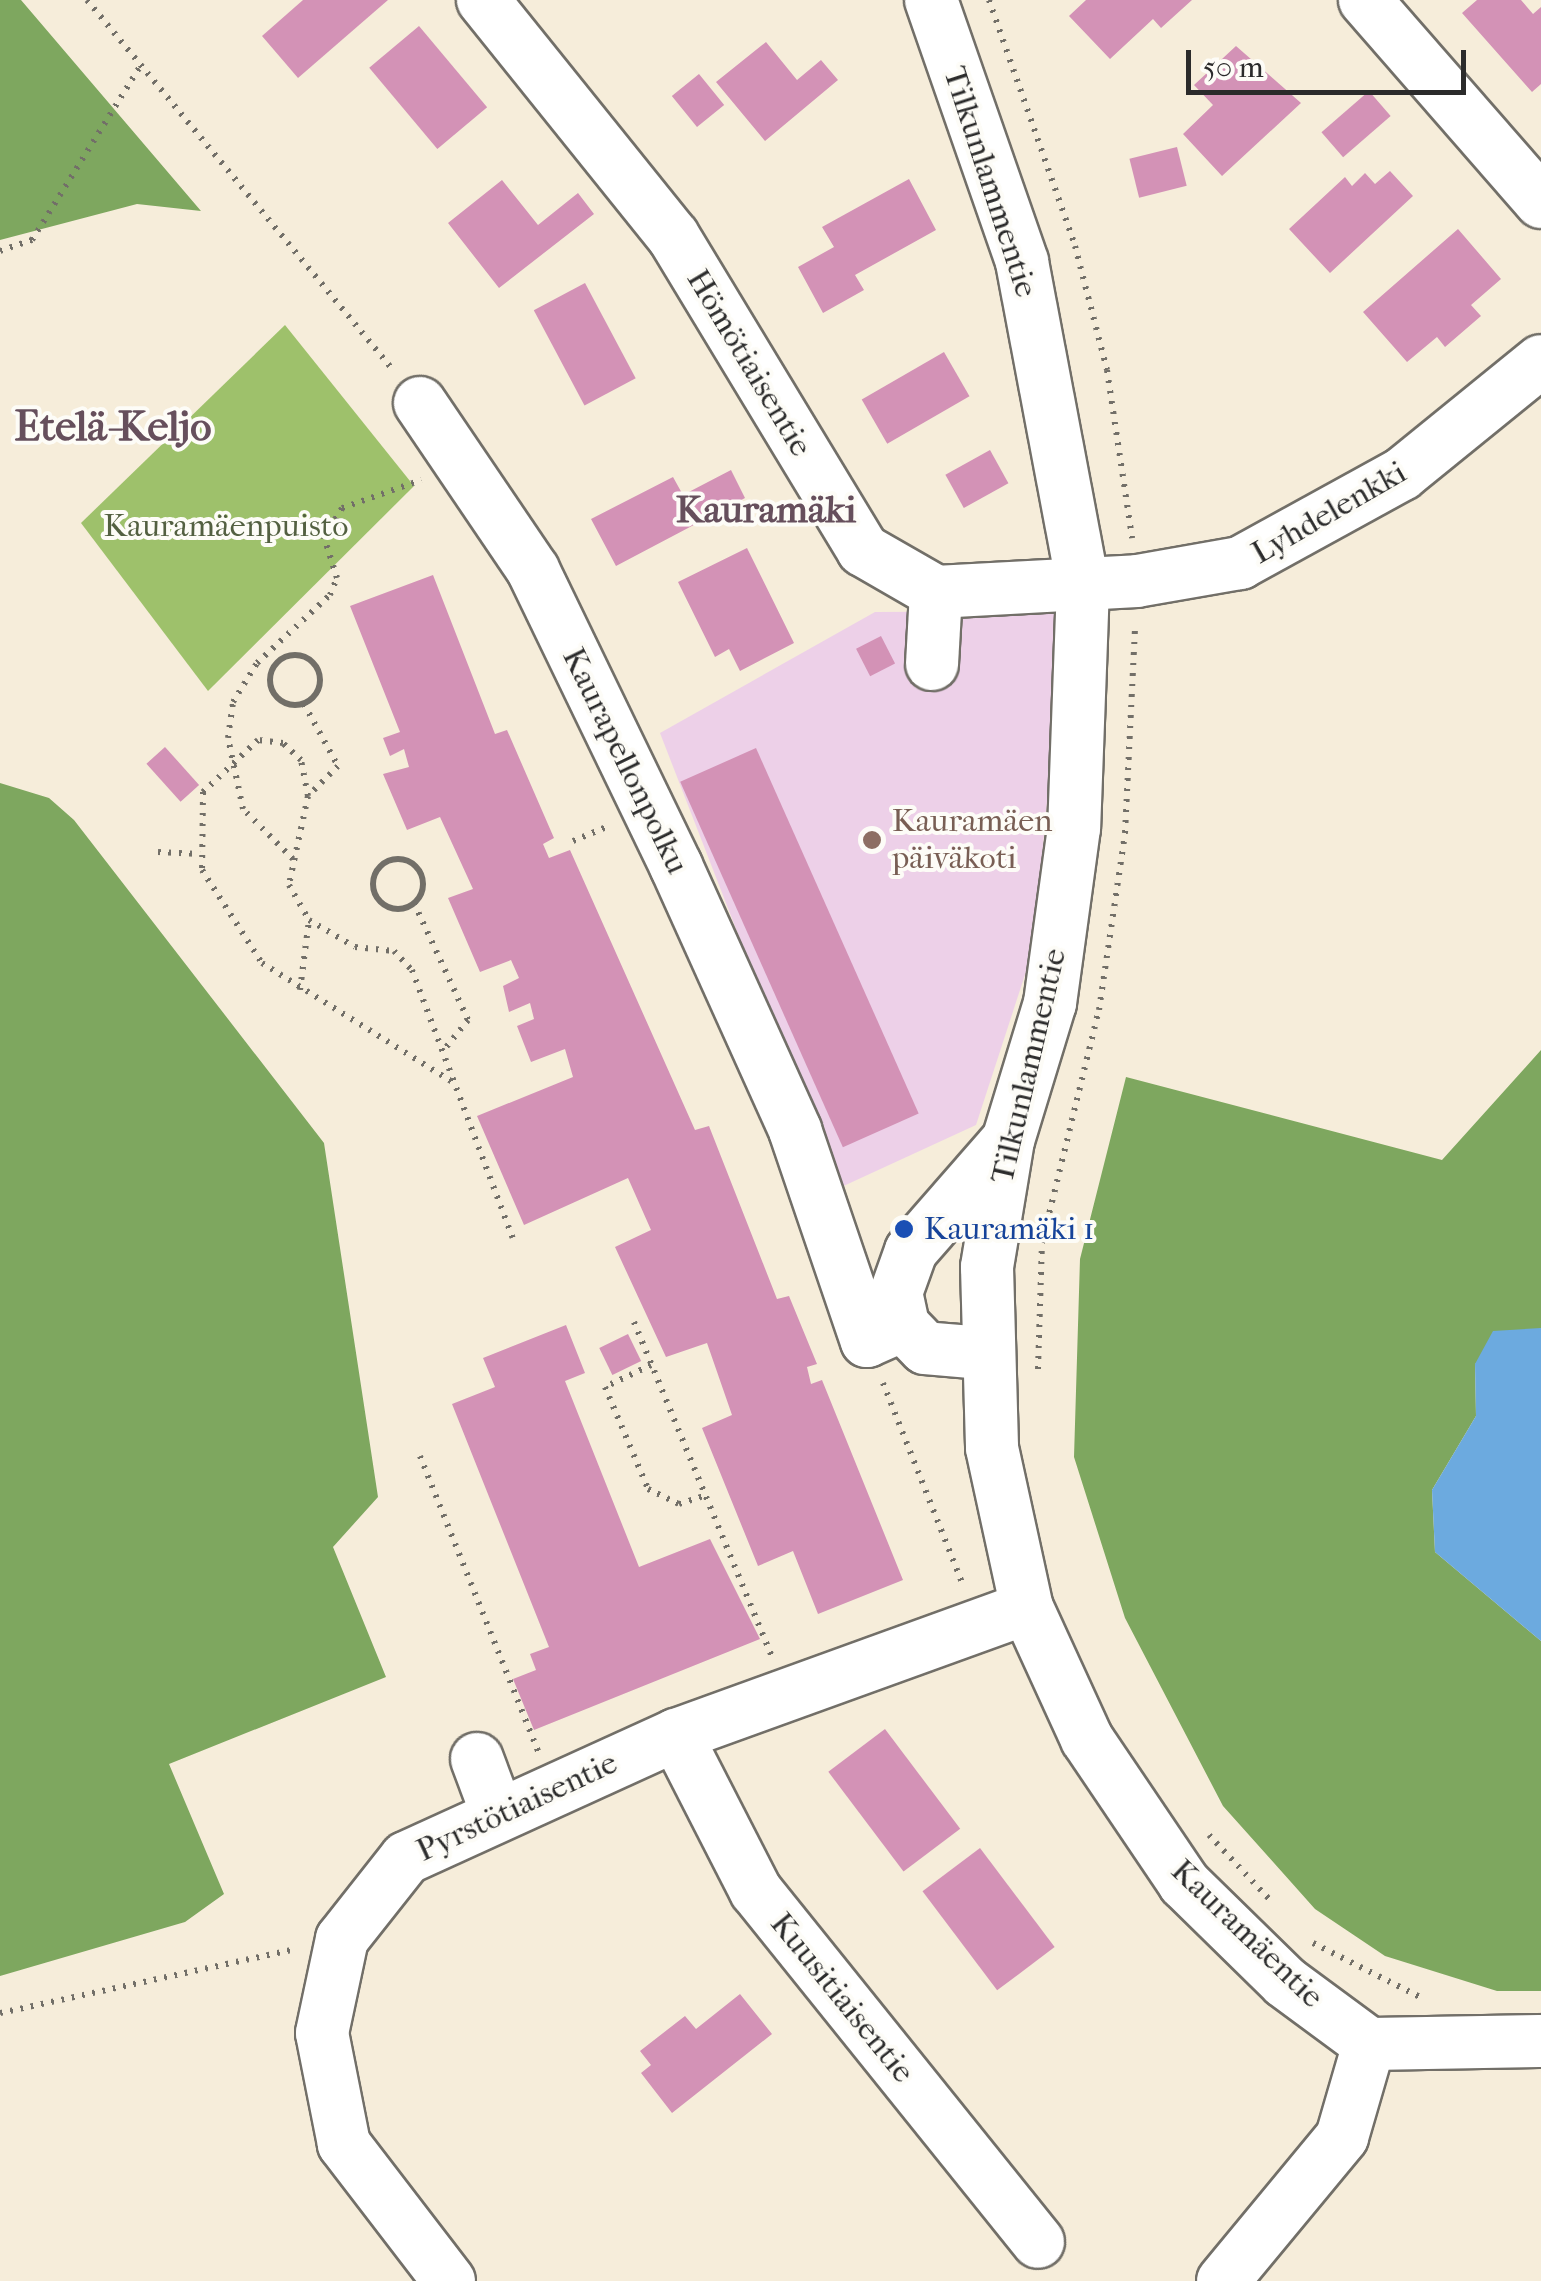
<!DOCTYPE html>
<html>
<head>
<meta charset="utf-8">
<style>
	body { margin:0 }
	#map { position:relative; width:1541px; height:2281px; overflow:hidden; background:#f6edda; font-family:"IM FELL French Canon",serif }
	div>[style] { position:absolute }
	.built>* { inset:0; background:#edd0e8 }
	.green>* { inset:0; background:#9ec16b }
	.forest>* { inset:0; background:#7ea75f }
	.water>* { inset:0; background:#6caadf }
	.building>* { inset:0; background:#d392b6; transform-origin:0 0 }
	.path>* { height:6px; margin-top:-3px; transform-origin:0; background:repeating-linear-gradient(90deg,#726f68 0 2.5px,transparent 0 10.5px) }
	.path>.ring { margin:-3px; padding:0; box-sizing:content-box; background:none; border:6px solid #726f68; border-radius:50% }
	.roads { filter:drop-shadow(2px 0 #726f68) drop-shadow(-2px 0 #726f68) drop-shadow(0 2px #726f68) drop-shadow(0 -2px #726f68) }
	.minor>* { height:52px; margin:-26px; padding:0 26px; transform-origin:26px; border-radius:26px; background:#fff }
	.dots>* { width:28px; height:28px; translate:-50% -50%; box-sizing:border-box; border:5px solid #fdfcf7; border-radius:50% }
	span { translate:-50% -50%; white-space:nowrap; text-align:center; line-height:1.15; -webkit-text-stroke:8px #fdfcf7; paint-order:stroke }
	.street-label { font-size:32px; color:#2b2b2b }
	.park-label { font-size:32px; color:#536041 }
	.education-label { font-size:32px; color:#785e54 }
	.left { translate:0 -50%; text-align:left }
	.transit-label { font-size:32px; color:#164399 }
	.quarter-label { font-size:38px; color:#664f5c; font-weight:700 }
	.district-label { font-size:42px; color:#664f5c; font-weight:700 }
	.scale { position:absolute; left:1186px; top:50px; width:280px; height:45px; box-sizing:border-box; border:5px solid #2b2b2b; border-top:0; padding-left:12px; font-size:30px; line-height:35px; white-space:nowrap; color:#2b2b2b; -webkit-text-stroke:8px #fdfcf7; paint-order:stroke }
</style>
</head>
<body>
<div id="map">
	<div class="built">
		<i style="clip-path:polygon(1064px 611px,1034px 947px,976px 1125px,837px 1189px,660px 733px,875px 612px)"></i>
	</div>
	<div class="green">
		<i style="clip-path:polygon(285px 325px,414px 486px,208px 691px,81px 523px)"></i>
	</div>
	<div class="forest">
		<i style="clip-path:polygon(0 0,21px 0,201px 211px,137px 204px,0 240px)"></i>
		<i style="clip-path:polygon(0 783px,49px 798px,74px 820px,324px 1143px,378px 1497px,333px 1547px,386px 1677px,169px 1764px,224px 1894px,185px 1922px,0 1976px)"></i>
		<i style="clip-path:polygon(1541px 1050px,1541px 1328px,1475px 1364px,1476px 1416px,1432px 1490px,1435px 1552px,1541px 1641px,1541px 1991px,1497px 1991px,1385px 1956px,1315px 1909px,1223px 1806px,1125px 1618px,1074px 1457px,1080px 1259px,1126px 1077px,1442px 1160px)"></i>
	</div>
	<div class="water">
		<i style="clip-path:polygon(1541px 1328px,1541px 1641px,1435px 1552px,1432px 1490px,1476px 1416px,1475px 1364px,1493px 1331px)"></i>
	</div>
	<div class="building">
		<i style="clip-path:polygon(303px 0,388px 0,298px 78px,262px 36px)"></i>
		<i style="clip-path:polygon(1086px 0,1192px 0,1161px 28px,1153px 19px,1110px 59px,1069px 16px)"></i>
		<i style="clip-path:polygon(1477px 0,1521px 0,1533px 14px,1541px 7px,1541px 84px,1532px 92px,1462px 13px)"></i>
		<i style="left:419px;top:26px;width:106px;height:65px;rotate:50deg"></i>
		<i style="clip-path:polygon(766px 42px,797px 80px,821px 60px,838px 80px,765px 141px,716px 82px)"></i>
		<i style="clip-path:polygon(1236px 46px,1301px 103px,1222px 176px,1183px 134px,1213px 105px,1194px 85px)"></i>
		<i style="left:699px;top:74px;width:40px;height:35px;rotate:51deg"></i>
		<i style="left:1369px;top:91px;width:33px;height:63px;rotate:49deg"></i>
		<i style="left:1177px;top:147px;width:40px;height:49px;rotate:76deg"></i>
		<i style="clip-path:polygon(1390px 171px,1413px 196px,1330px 273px,1289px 229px,1345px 177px,1352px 186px,1365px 173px,1375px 184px)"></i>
		<i style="clip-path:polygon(909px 179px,936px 230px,855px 275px,864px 290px,823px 313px,798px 267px,834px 247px,822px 227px)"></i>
		<i style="clip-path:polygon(502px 180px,538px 225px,578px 193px,594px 214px,499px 288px,448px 223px)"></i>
		<i style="clip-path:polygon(1458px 229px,1501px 279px,1471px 305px,1481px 316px,1445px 347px,1437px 337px,1407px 362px,1363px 312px)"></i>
		<i style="left:585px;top:283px;width:108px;height:58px;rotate:62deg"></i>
		<i style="left:944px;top:352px;width:51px;height:95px;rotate:60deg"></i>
		<i style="left:990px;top:450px;width:38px;height:51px;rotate:61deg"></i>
		<i style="clip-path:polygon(731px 470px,745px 498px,616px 566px,591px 519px,673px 477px,683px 495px)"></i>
		<i style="clip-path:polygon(747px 548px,794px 643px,740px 671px,729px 649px,715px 657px,678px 582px)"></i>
		<i style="clip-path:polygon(433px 575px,495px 734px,507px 730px,554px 838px,543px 844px,549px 858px,570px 850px,695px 1130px,709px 1126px,777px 1299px,789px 1296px,817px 1364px,807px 1367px,811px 1384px,822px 1380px,903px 1580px,818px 1614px,793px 1551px,758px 1566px,702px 1428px,732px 1415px,707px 1343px,666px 1357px,615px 1247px,651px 1230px,628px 1178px,524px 1225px,477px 1116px,573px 1077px,565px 1049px,531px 1062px,517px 1026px,534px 1019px,530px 1003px,509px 1012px,503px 986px,519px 978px,511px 960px,480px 972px,448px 898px,473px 889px,440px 817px,407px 830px,383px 774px,409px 767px,404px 749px,390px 756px,383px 738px,400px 732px,350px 606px)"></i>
		<i style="left:881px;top:636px;width:31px;height:28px;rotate:63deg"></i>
		<i style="left:165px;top:747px;width:51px;height:25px;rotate:48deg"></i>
		<i style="left:756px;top:748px;width:400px;height:83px;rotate:66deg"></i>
		<i style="clip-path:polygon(566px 1325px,585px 1373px,565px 1381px,639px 1567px,710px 1539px,760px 1639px,534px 1730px,513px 1679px,536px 1670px,530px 1654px,549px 1647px,452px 1404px,495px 1387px,483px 1358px)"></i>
		<i style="left:628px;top:1334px;width:30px;height:32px;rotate:64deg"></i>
		<i style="left:885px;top:1729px;width:125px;height:71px;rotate:53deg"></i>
		<i style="left:980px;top:1848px;width:124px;height:72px;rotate:53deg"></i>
		<i style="clip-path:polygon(740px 1994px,772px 2034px,672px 2113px,641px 2073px,651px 2065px,640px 2051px,685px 2016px,696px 2029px)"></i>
	</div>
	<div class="path">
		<i style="left:87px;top:0;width:479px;rotate:50.4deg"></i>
		<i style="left:989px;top:0;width:261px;rotate:70.7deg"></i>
		<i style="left:1075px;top:246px;width:128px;rotate:75.5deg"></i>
		<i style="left:1107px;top:370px;width:170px;rotate:81.5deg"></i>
		<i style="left:0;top:251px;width:34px;rotate:-19deg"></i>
		<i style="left:32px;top:240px;width:206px;rotate:-58.1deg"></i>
		<i class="ring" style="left:270px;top:655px;width:44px;height:44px"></i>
		<i style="left:304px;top:704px;width:71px;rotate:61.3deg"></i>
		<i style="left:338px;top:766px;width:42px;rotate:135deg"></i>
		<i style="left:308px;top:796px;width:91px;rotate:102.1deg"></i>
		<i style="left:289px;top:885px;width:40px;rotate:60.3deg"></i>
		<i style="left:309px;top:920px;width:53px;rotate:30.4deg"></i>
		<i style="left:355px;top:947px;width:39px;rotate:6deg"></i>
		<i style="left:394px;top:951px;width:26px;rotate:47deg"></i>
		<i style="left:412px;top:970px;width:286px;rotate:69.4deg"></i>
		<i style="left:308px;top:796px;width:37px;rotate:-101deg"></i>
		<i style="left:301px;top:760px;width:25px;rotate:-137deg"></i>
		<i style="left:283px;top:743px;width:25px;rotate:-173deg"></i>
		<i style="left:258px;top:740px;width:76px;rotate:136.6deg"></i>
		<i style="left:203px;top:792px;width:78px;rotate:90.7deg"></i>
		<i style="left:202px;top:870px;width:111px;rotate:57.2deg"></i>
		<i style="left:262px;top:963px;width:226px;rotate:32deg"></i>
		<i style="left:573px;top:841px;width:41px;rotate:-22.8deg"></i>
		<i style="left:158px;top:852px;width:42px;rotate:2.7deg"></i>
		<i class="ring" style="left:373px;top:859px;width:44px;height:44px"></i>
		<i style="left:293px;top:859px;width:71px;rotate:-135deg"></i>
		<i style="left:243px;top:809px;width:73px;rotate:-101.9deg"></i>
		<i style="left:228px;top:738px;width:36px;rotate:-82deg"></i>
		<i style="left:233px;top:702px;width:46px;rotate:-58.4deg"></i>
		<i style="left:257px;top:663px;width:100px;rotate:-43deg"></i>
		<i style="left:330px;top:595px;width:18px;rotate:-68deg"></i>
		<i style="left:337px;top:578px;width:43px;rotate:-107.6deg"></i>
		<i style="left:324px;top:537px;width:34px;rotate:-58deg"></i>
		<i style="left:342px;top:508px;width:84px;rotate:-19.5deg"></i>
		<i style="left:414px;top:903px;width:129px;rotate:65.2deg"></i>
		<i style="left:468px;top:1020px;width:38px;rotate:129deg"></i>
		<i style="left:300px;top:990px;width:71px;rotate:-82.7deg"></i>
		<i style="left:634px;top:1322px;width:362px;rotate:67.6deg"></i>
		<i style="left:651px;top:1365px;width:51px;rotate:154.4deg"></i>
		<i style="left:605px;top:1387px;width:111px;rotate:67.1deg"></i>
		<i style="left:648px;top:1489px;width:34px;rotate:26deg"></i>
		<i style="left:679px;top:1504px;width:28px;rotate:-18deg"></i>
		<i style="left:1038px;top:1369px;width:126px;rotate:-88.2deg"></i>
		<i style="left:1042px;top:1243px;width:240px;rotate:-76.3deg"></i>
		<i style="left:1099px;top:1010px;width:179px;rotate:-81.6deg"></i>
		<i style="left:1125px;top:833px;width:208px;rotate:-87.2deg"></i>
		<i style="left:883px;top:1383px;width:217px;rotate:68.4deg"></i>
		<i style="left:420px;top:1456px;width:320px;rotate:68.2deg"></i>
		<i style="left:1209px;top:1835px;width:92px;rotate:46.8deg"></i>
		<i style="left:1313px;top:1943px;width:122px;rotate:26.8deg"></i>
		<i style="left:0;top:2013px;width:304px;rotate:-12.2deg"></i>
	</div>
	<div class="roads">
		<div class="minor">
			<i style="left:483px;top:0;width:303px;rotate:51.2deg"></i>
			<i style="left:673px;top:236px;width:367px;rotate:58.8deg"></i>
			<i style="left:863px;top:550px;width:84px;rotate:29.9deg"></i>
			<i style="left:936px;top:592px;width:201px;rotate:-3.1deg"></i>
			<i style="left:1137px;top:581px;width:105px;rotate:-9.9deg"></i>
			<i style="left:1240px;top:563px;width:185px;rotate:-28.8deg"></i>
			<i style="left:1402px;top:474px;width:179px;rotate:-39.1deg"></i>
			<i style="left:931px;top:0;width:277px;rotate:70.8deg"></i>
			<i style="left:1022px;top:262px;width:330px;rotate:79.3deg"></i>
			<i style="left:1083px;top:586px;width:242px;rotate:92.1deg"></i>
			<i style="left:1074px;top:828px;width:177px;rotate:97.8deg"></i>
			<i style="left:1050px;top:1003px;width:143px;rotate:107deg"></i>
			<i style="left:1008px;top:1140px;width:129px;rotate:99.4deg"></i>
			<i style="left:987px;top:1267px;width:181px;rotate:88.4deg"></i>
			<i style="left:992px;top:1448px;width:164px;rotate:77.7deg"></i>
			<i style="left:1027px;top:1608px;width:144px;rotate:65.4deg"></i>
			<i style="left:1087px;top:1739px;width:174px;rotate:56deg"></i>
			<i style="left:1184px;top:1883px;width:141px;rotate:44.4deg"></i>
			<i style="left:1285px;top:1982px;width:104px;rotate:36.4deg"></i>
			<i style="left:1369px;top:2044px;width:172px;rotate:-1deg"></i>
			<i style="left:1365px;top:0;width:268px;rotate:48.9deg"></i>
			<i style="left:420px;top:403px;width:202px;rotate:55.9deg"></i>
			<i style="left:533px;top:570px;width:329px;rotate:64.2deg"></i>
			<i style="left:676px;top:866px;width:290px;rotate:65.7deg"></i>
			<i style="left:795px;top:1130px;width:223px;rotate:71.2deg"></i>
			<i style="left:867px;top:1341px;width:39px;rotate:-24deg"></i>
			<i style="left:932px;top:664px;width:72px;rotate:-86.8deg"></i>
			<i style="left:983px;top:1353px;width:58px;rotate:-175.1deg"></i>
			<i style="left:925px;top:1348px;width:32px;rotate:-134deg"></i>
			<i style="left:903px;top:1325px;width:33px;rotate:-102deg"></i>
			<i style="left:896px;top:1293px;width:45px;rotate:-70.3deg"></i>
			<i style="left:911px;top:1251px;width:147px;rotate:-48.9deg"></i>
			<i style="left:676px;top:1735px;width:175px;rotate:62.9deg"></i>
			<i style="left:756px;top:1891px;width:450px;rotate:51.2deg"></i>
			<i style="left:477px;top:1759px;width:54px;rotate:69.6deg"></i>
			<i style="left:449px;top:2281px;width:173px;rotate:-127.5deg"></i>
			<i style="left:344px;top:2144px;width:113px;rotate:-101.2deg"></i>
			<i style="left:322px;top:2033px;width:96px;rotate:-78deg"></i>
			<i style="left:342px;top:1939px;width:103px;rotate:-51.7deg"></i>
			<i style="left:406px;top:1858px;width:297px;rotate:-24.5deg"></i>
			<i style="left:676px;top:1735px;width:373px;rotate:-19.9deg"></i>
			<i style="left:1223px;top:2281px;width:187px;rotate:-50.4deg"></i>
			<i style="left:1342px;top:2137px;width:97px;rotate:-73.8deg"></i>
		</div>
	</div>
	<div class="dots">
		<i style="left:872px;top:840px;background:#8d6e63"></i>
		<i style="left:904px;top:1229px;background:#1a4fb4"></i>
	</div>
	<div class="street-label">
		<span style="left:990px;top:182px;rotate:72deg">Tilkunlammentie</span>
		<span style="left:749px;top:363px;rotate:59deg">Hömötiaisentie</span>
		<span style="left:1329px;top:513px;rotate:-30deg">Lyhdelenkki</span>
		<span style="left:625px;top:761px;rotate:64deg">Kaurapellonpolku</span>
		<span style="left:1029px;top:1066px;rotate:-77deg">Tilkunlammentie</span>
		<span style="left:517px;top:1807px;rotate:-25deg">Pyrstötiaisentie</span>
		<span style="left:1247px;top:1934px;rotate:44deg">Kauramäentie</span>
		<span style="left:842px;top:1998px;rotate:51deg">Kuusitiaisentie</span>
	</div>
	<div class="park-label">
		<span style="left:226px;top:526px">Kauramäenpuisto</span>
	</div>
	<div class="education-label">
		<span class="left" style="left:892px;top:840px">Kauramäen<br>päiväkoti</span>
	</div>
	<div class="transit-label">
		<span class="left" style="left:924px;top:1229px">Kauramäki 1</span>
	</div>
	<div class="quarter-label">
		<span style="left:766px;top:510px">Kauramäki</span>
	</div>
	<div class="district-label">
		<span style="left:113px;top:427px">Etelä-Keljo</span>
	</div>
	<div class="scale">50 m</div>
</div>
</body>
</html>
